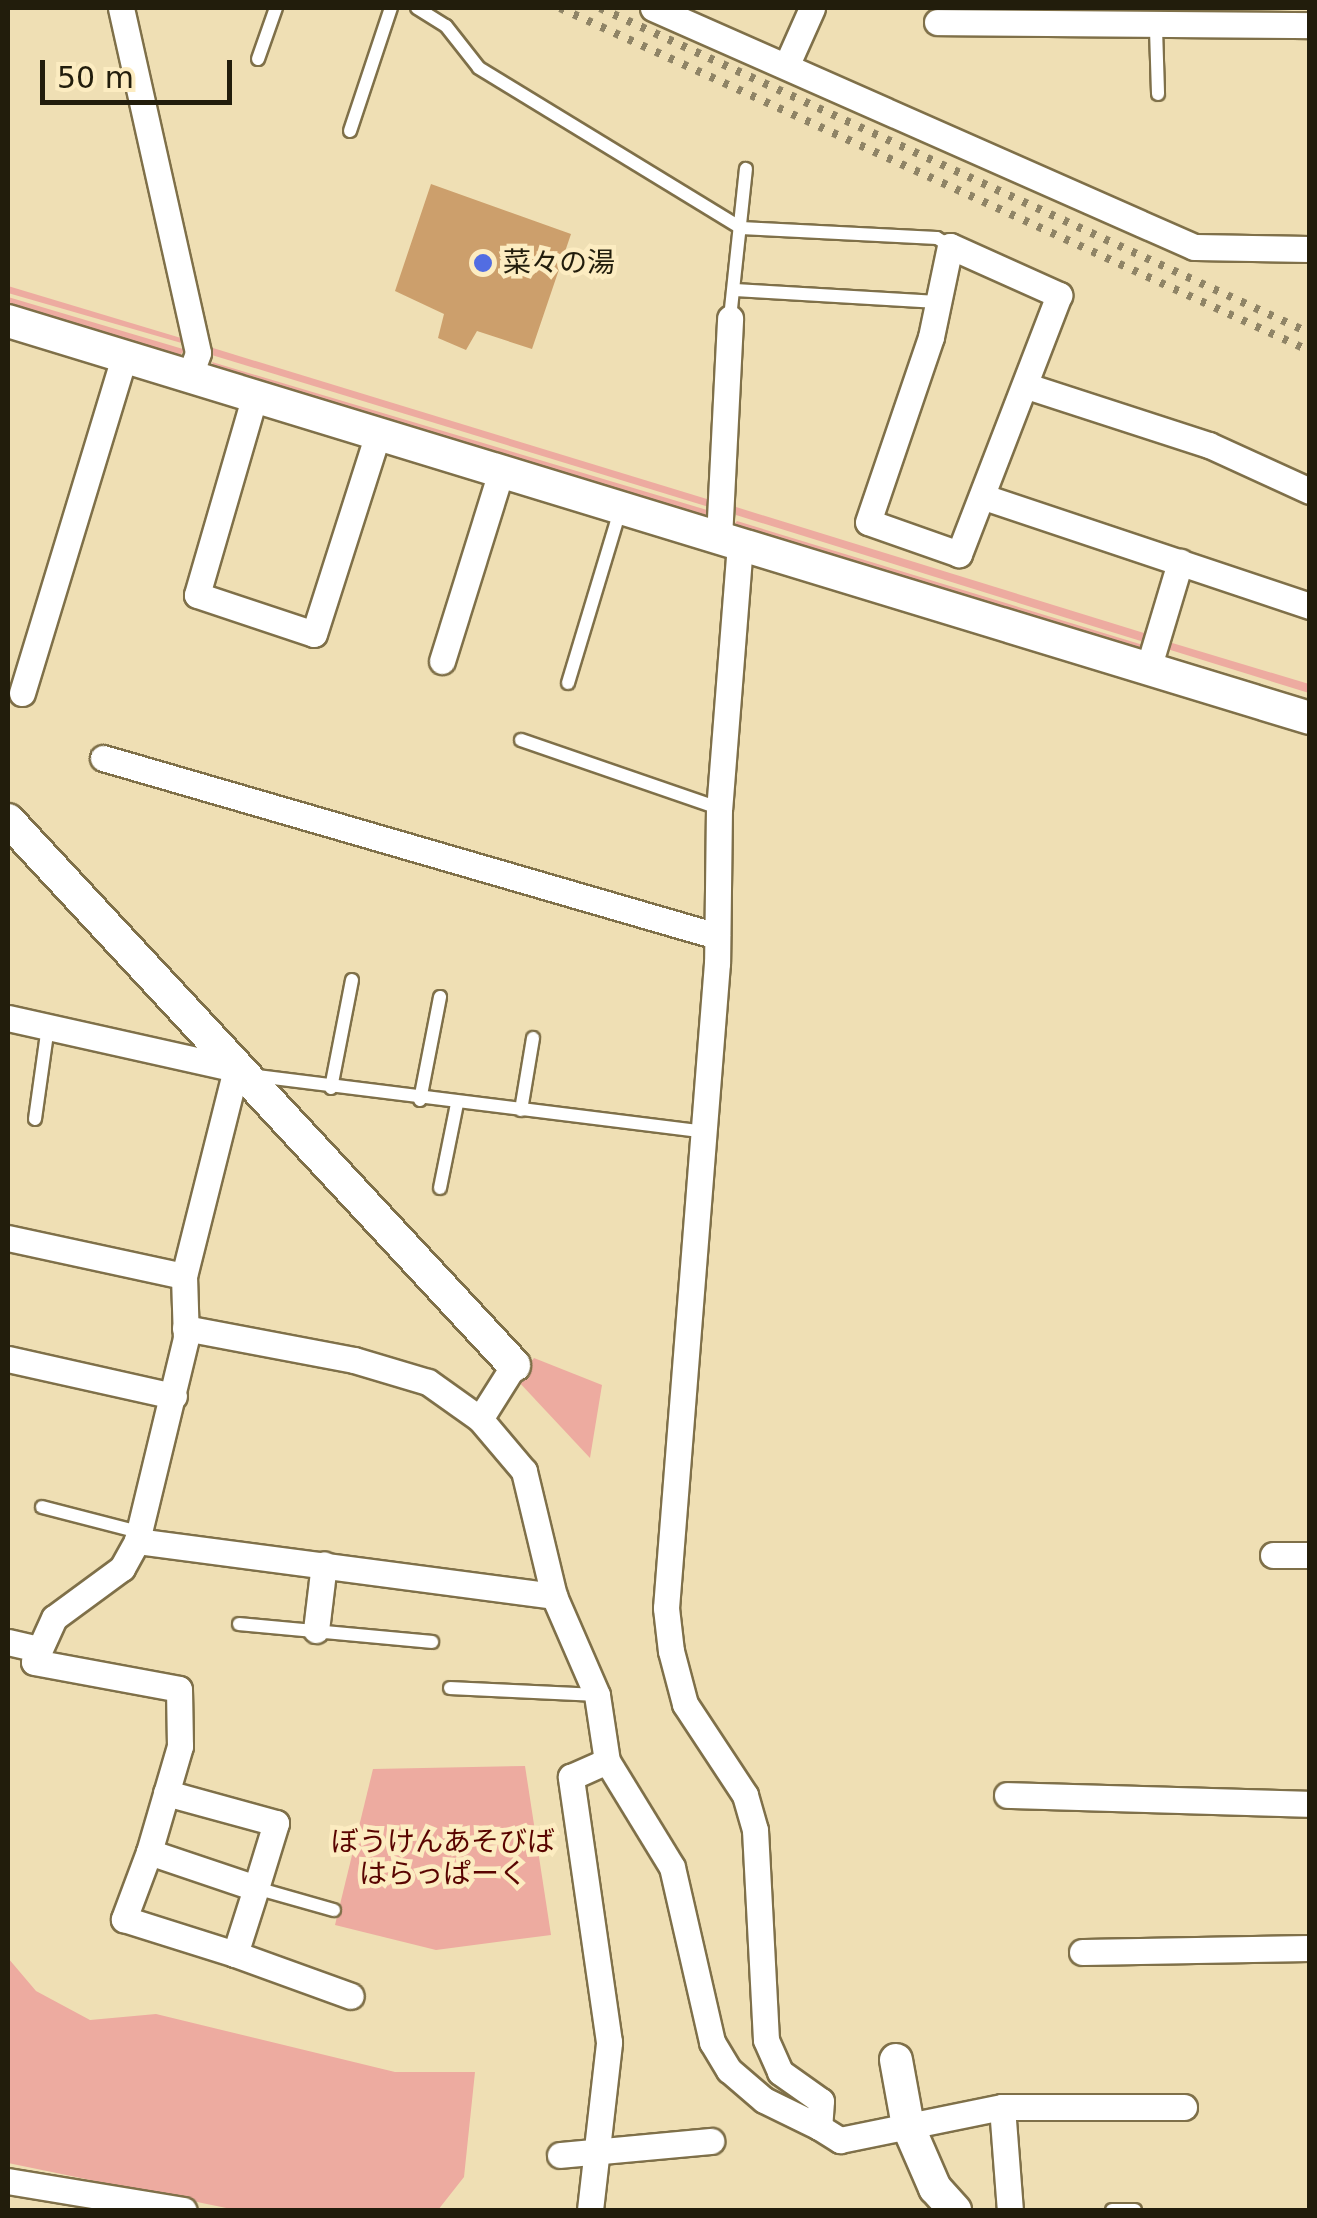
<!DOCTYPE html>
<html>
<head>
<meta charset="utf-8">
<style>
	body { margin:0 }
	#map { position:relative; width:1317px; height:2218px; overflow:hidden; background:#efdfb4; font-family:"DejaVu Sans","Noto Sans JP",sans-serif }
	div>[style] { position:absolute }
	.green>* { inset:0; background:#edaba0; transform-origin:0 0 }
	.building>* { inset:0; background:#cc9f6c }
	.roads { filter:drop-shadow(2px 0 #7f7049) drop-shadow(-2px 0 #7f7049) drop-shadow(0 2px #7f7049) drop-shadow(0 -2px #7f7049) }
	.service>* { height:12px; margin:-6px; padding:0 6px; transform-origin:6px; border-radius:6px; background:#fff }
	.minor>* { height:25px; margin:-12.5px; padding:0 12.5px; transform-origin:12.5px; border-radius:12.5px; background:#fff }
	.tertiary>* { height:32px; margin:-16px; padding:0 16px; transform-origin:16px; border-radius:16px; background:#fff }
	.rail>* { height:8px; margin-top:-4px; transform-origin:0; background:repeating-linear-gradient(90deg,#8f8466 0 5px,transparent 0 15px) }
	.dots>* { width:28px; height:28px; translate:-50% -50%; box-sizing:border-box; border:5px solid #fcecc1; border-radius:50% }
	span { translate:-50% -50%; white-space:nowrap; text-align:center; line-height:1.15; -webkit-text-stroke:9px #fcecc1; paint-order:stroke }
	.poi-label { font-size:28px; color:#221d0c }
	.left { translate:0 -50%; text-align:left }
	.park-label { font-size:28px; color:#590401 }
	.frame { position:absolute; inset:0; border:10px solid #221d0c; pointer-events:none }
	.scale { position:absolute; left:40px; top:60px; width:192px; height:45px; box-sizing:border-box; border:5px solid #221d0c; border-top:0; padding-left:12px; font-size:30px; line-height:35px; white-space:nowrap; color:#221d0c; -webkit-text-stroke:8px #fcecc1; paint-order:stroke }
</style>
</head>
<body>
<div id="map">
	<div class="green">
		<i style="clip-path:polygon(8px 286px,181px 338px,185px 344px,8px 293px)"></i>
		<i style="clip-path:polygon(8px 297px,183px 349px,184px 351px,178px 357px,8px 304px)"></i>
		<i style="left:213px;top:348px;width:519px;height:7px;rotate:17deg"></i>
		<i style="clip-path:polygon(212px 362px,707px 510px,709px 518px,214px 367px)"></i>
		<i style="clip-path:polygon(736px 507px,1144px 633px,1146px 636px,1144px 642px,736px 515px)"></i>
		<i style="clip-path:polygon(737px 521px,1143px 645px,1143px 653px,733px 526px)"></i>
		<i style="clip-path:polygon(1169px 642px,1309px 684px,1309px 693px,1164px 648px)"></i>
		<i style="clip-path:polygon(534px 1358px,602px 1385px,590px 1458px,517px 1380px)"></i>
		<i style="clip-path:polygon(525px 1766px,551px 1935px,436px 1950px,335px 1925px,373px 1769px)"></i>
		<i style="clip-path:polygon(8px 1958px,36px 1991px,90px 2020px,156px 2014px,395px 2072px,475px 2072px,464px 2177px,438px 2210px,236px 2210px,8px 2163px)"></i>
	</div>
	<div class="building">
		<i style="clip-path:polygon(431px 184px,571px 234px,532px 349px,477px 331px,466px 350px,438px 338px,444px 314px,395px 291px)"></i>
	</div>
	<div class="roads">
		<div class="service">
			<i style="left:417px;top:8px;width:34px;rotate:32deg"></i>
			<i style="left:446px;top:26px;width:53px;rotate:51.8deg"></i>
			<i style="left:479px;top:68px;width:307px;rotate:31.4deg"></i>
			<i style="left:741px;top:228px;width:196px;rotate:2.9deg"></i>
			<i style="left:937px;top:238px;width:15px;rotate:32deg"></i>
			<i style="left:1156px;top:29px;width:65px;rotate:88.2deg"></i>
			<i style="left:258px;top:59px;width:54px;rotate:-70.6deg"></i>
			<i style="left:350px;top:131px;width:130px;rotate:-71.6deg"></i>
			<i style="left:735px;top:290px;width:203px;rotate:3.4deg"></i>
			<i style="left:730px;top:318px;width:150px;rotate:-83.9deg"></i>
			<i style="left:568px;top:683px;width:183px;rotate:-73.2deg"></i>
			<i style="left:521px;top:740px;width:209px;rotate:19deg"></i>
			<i style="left:257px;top:1076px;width:446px;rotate:7.1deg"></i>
			<i style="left:331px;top:1088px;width:110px;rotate:-79deg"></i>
			<i style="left:420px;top:1100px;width:105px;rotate:-79deg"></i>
			<i style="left:521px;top:1110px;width:73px;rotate:-80.5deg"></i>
			<i style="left:35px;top:1119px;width:94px;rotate:-82deg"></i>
			<i style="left:440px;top:1188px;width:86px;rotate:-78.6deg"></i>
			<i style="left:42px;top:1507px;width:100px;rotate:14.5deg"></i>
			<i style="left:239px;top:1624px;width:194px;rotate:5.3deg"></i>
			<i style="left:450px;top:1688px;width:147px;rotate:2.7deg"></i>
			<i style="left:256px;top:1888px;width:81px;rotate:15.8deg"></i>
			<i style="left:1112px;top:2210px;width:23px"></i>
		</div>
		<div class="minor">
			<i style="left:121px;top:8px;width:353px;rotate:77.4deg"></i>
			<i style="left:198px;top:353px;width:23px;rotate:110deg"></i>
			<i style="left:653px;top:8px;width:591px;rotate:23.83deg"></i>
			<i style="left:1194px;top:247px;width:116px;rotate:1deg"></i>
			<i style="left:937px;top:22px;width:373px;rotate:0.5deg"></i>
			<i style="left:788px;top:62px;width:59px;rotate:-66deg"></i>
			<i style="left:950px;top:246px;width:120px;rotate:24.2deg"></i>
			<i style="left:1059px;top:295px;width:278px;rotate:111.1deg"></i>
			<i style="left:959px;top:554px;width:96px;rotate:-160.6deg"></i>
			<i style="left:868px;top:522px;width:195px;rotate:-71.2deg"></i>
			<i style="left:931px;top:337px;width:93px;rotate:-78.2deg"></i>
			<i style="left:1030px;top:387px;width:188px;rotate:18deg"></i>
			<i style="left:1209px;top:445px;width:111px;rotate:24.5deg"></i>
			<i style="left:255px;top:395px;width:208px;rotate:106.2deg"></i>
			<i style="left:197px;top:595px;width:123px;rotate:18.4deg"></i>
			<i style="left:314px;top:634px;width:210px;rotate:-72.3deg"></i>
			<i style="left:984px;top:497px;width:344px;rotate:18.5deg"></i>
			<i style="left:719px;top:538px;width:220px;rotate:-87.1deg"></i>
			<i style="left:740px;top:544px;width:265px;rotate:94.5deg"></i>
			<i style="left:719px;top:808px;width:155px;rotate:90.7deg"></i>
			<i style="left:717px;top:963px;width:647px;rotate:94.52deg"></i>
			<i style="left:666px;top:1608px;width:43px;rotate:83.4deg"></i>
			<i style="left:671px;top:1651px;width:55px;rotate:75.2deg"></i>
			<i style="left:685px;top:1704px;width:109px;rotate:56.6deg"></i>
			<i style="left:745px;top:1795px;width:36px;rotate:74deg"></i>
			<i style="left:755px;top:1830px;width:210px;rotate:87deg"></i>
			<i style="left:766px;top:2040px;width:35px;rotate:66deg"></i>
			<i style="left:780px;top:2072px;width:50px;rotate:35.3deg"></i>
			<i style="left:821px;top:2101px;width:26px;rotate:94deg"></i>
			<i style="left:819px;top:2127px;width:25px;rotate:32deg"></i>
			<i style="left:840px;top:2140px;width:165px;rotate:-11.5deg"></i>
			<i style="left:1002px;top:2107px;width:103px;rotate:85.6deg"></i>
			<i style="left:442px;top:661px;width:198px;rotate:-72.7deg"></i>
			<i style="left:1148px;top:669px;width:112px;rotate:-73.3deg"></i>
			<i style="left:22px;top:693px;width:353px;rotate:-73.1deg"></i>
			<i style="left:103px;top:758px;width:639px;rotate:16.17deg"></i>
			<i style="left:8px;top:1018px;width:234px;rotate:12.6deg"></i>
			<i style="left:236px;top:1069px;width:213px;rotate:104.1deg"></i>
			<i style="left:184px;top:1276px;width:62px;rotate:88.2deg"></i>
			<i style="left:186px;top:1338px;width:209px;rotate:103.6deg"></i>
			<i style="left:137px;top:1541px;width:31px;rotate:119deg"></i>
			<i style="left:122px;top:1568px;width:84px;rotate:143.7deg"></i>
			<i style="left:54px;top:1618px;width:48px;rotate:114.4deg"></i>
			<i style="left:34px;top:1662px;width:147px;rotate:10.5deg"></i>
			<i style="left:179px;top:1689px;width:57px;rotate:89deg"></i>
			<i style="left:180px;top:1746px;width:110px;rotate:106.3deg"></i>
			<i style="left:149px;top:1852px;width:113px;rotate:18.6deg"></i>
			<i style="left:256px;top:1888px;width:68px;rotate:-72.9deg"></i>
			<i style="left:276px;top:1823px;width:114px;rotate:-164.7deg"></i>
			<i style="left:8px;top:1238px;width:180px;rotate:12.2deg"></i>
			<i style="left:185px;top:1328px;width:172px;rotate:10.7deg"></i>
			<i style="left:354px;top:1360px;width:77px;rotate:16.6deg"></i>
			<i style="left:428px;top:1382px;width:64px;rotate:35.4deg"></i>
			<i style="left:8px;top:1359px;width:170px;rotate:12.6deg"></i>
			<i style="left:137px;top:1541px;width:421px;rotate:7.5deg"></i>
			<i style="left:554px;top:1596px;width:129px;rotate:-103.5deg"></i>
			<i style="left:524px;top:1471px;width:68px;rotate:-130.2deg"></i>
			<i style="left:480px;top:1419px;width:64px;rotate:-57.8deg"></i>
			<i style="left:1273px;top:1555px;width:37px"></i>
			<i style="left:554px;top:1596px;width:108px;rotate:66.5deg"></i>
			<i style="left:597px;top:1695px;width:67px;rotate:81.4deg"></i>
			<i style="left:607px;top:1761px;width:124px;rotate:58.5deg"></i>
			<i style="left:672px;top:1867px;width:180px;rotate:77.1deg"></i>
			<i style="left:712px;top:2042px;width:33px;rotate:59deg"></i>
			<i style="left:729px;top:2070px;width:46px;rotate:40.6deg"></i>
			<i style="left:764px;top:2100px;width:61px;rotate:26.1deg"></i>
			<i style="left:316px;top:1630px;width:66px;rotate:-83.1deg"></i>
			<i style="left:8px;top:1642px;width:31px;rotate:13deg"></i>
			<i style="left:1007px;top:1795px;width:303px;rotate:1.7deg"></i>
			<i style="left:149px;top:1852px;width:72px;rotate:110.5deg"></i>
			<i style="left:124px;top:1919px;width:116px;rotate:17.5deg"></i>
			<i style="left:235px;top:1954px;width:69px;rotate:-72.3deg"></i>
			<i style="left:1082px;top:1952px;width:228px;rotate:-1deg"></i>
			<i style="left:235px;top:1954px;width:123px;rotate:19.9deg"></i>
			<i style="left:1002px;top:2107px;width:182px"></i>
			<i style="left:560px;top:2155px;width:152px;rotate:-5.3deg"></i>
			<i style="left:8px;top:2181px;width:178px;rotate:9.4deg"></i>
			<i style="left:590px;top:2210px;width:169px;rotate:-83.5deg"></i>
			<i style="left:609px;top:2042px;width:268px;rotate:-98.2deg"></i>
			<i style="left:571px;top:1777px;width:39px;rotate:-24deg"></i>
		</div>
		<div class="tertiary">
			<i style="left:8px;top:321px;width:1361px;rotate:16.96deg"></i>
			<i style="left:8px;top:820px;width:744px;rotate:47.13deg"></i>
			<i style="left:896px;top:2060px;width:67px;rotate:79.7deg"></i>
			<i style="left:908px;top:2126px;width:68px;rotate:66.5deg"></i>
			<i style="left:935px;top:2188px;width:30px;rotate:48deg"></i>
		</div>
	</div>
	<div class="rail">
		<i style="left:560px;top:8px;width:825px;rotate:24.58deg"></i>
		<i style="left:600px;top:8px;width:781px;rotate:24.6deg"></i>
	</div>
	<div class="dots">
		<i style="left:483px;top:263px;background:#526de2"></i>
	</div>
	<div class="poi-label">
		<span class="left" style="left:503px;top:263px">菜々の湯</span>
	</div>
	<div class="park-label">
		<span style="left:443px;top:1858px">ぼうけんあそびば<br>はらっぱーく</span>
	</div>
	<div class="frame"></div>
	<div class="scale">50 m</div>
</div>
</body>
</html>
